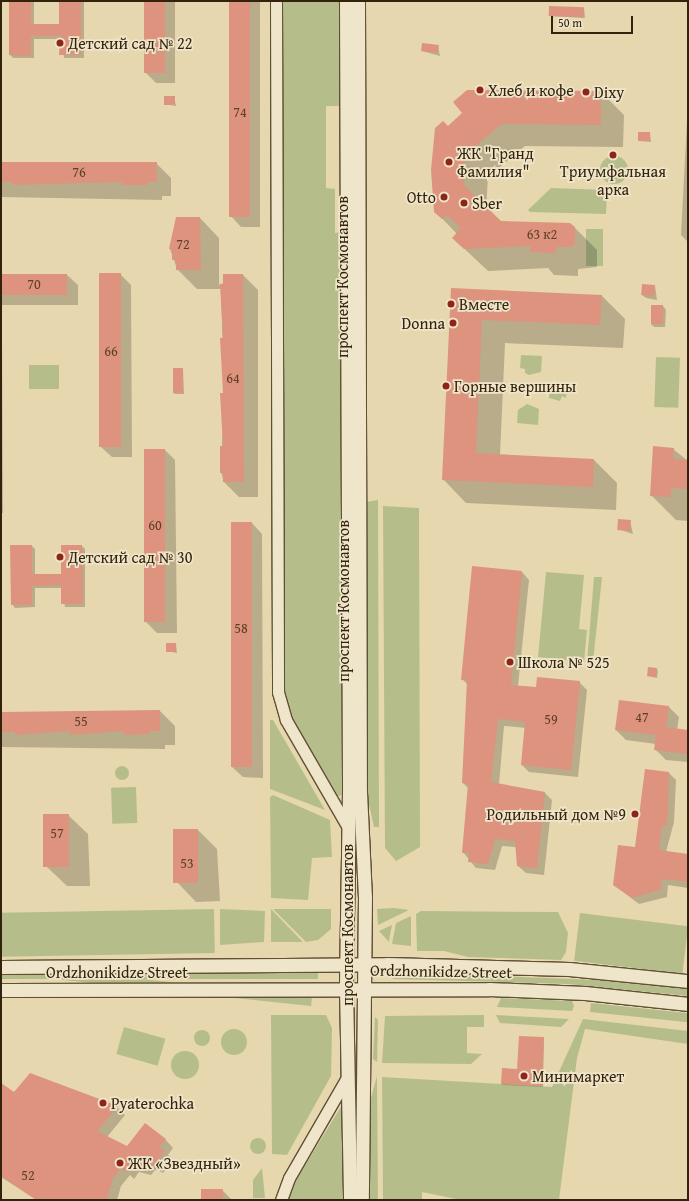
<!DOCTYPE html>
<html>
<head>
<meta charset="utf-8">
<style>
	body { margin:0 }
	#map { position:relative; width:689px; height:1201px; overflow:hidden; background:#e7d7ae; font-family:"Gentium Book Plus",serif }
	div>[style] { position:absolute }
	.green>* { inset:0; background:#b5be8b; transform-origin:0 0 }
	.round { border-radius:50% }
	.shadow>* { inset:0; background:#0003 }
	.building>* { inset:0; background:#dd937e; transform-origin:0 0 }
	.roads { filter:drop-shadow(1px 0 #605034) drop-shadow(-1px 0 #605034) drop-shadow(0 1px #605034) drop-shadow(0 -1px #605034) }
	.minor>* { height:11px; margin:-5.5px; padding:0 5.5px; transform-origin:5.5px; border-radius:5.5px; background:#efe5ca }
	.tertiary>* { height:13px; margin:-6.5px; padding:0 6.5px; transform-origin:6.5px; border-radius:6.5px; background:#efe5ca }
	.dots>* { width:11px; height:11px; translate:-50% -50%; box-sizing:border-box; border:2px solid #efe5ca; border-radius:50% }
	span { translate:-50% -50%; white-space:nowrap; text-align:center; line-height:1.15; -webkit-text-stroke:3.5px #efe5ca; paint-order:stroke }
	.number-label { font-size:14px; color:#5e3f28 }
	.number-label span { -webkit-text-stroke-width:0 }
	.poi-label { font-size:16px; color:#33230c }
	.left { translate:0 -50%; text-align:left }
	.right { translate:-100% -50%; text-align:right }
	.street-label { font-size:16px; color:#33230c }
	.frame { position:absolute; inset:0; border:2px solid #33230c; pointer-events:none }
	.scale { position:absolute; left:551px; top:16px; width:82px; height:18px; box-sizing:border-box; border:2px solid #33230c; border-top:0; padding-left:5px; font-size:12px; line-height:14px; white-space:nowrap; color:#33230c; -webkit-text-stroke:3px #efe5ca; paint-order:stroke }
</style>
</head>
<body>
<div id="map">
	<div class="green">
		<i style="clip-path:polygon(282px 1px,340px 1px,341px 106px,326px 106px,326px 188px,335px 189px,335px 233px,341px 232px,342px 795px,338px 796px,285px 706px)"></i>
		<i class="round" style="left:600px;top:156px;width:28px;height:28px"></i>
		<i style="clip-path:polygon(551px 188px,607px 190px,606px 214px,530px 212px,528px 210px)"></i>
		<i style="left:586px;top:229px;width:17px;height:37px"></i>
		<i style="clip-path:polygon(521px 355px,542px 356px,541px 372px,529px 375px,525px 373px,525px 369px,520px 368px)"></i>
		<i style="left:656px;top:357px;width:24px;height:50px;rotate:2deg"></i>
		<i style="left:29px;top:365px;width:30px;height:24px"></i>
		<i style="clip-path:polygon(561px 383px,562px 388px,567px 387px,566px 398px,562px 396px,560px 401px,549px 398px,550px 385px)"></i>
		<i style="clip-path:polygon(527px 404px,539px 409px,538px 425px,517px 423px,518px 410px)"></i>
		<i style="clip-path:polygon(378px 500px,379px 827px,374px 827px,366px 791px,366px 502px)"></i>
		<i style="clip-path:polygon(383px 506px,419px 508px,420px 847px,396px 861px,385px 848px)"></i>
		<i style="clip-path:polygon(546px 572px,584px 575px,579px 629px,587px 630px,584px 662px,538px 657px)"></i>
		<i style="clip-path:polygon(594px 577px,602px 577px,593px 662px,587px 662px)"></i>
		<i style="clip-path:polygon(270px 720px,273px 720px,325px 810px,270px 789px)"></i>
		<i class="round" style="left:115px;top:766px;width:14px;height:14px"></i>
		<i style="left:136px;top:787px;width:36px;height:25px;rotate:88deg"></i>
		<i style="clip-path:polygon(273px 795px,330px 820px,332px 857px,312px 858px,308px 900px,271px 898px,270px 797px)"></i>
		<i style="clip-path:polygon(394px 908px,409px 910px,378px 925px,377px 909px)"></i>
		<i style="left:214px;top:909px;width:44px;height:213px;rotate:89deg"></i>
		<i style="clip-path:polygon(220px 909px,265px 911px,264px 942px,220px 945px)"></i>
		<i style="clip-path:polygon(271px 909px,303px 942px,271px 942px)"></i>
		<i style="clip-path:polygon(273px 909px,331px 909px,331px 929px,318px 940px,306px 942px)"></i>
		<i style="clip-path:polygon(421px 911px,558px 912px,568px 933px,566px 952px,561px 960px,468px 957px,444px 951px,417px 951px,416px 914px)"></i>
		<i style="left:580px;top:913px;width:109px;height:48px;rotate:7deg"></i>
		<i style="clip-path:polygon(411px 916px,411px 946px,392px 944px,396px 923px)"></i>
		<i style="clip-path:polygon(392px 925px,390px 935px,389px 942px,379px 931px)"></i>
		<i style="clip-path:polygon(393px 972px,599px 980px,688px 989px,688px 996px,568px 984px,393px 979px)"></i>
		<i style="left:318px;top:973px;width:6px;height:317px;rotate:90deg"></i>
		<i style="left:312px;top:997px;width:9px;height:311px;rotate:96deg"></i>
		<i style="clip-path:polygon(501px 998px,572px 1001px,574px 1006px,572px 1011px,497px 1007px)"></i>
		<i style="left:591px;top:1003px;width:98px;height:9px;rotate:6deg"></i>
		<i style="clip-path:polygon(271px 1015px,326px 1015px,332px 1028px,331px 1076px,287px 1155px,272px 1154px)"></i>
		<i style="clip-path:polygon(484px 1015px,484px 1027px,467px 1027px,467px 1053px,482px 1054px,471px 1064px,382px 1063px,385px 1016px)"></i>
		<i style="clip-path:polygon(496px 1015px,569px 1019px,561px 1027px,500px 1023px)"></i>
		<i style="clip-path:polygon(375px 1017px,378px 1020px,377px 1062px,373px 1059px)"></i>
		<i style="clip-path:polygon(583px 1019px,688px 1031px,688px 1044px,585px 1029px,577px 1058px,559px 1200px,461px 1200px,422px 1192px,422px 1200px,383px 1200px,382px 1077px,552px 1087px)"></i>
		<i style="left:124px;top:1027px;width:43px;height:28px;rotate:16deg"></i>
		<i class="round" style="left:221px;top:1029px;width:26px;height:26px"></i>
		<i class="round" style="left:194px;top:1030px;width:16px;height:16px"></i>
		<i class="round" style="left:171px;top:1051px;width:28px;height:28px"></i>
		<i style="clip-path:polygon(377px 1076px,378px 1200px,368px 1200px,369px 1105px)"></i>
		<i style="clip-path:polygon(342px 1105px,344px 1200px,288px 1200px,293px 1185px)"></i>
		<i class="round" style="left:250px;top:1138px;width:16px;height:16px"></i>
		<i style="clip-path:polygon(262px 1168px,265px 1198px,253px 1198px,253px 1180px)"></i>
	</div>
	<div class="shadow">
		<i style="clip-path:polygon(10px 1px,34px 1px,34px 25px,60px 25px,60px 1px,84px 1px,84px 58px,64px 58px,61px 39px,34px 39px,34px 58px,13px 58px,10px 55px)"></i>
		<i style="clip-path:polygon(145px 1px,175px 1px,175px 83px,156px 83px,145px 72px)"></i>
		<i style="clip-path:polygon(230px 1px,260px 1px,260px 227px,241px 227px,231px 216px)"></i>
		<i style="clip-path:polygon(584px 8px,585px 18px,550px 16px)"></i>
		<i style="clip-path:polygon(438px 46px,440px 56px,422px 51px)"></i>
		<i style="clip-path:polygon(601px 92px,624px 115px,623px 147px,525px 146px,488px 177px,486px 209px,500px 222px,574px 227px,597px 250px,597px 267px,578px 269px,578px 276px,554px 275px,548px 268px,488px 271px,453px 238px,457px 234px,435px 211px,448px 127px)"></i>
		<i style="clip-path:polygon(174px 97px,176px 106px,165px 104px)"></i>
		<i style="clip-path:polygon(687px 121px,688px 121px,688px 242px,681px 235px)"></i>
		<i style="clip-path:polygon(650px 133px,651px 142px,639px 141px)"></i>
		<i style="clip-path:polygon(1px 163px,156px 163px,171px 178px,171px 196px,162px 196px,162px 200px,1px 197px)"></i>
		<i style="clip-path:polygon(200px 218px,219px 238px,219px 285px,243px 275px,258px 290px,258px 497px,239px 497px,224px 482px,221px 472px,224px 394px,221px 289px,197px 289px,177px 269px,170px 249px)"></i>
		<i style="clip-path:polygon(120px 274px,131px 285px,132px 457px,112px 457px,101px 447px)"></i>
		<i style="clip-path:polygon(1px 275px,67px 275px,78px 285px,78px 305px,1px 305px)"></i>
		<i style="clip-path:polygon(655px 286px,657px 300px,646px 298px,642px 295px)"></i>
		<i style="clip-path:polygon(452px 289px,602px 296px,625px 319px,623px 348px,505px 343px,500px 455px,594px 460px,617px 483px,616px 510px,466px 503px,443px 479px)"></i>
		<i style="clip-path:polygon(663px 306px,666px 310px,665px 327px,654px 327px,651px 324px)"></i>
		<i style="clip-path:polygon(1px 338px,2px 339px,3px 513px,1px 513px)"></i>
		<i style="clip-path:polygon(183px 369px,184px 394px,175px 394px,173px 392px)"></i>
		<i style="clip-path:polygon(673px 449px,688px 461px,688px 521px,676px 520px,651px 495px)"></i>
		<i style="clip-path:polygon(145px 450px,165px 450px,175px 460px,177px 633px,157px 633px,146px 622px)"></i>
		<i style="clip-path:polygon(630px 521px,633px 534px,618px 529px)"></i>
		<i style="clip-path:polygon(252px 523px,262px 534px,263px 778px,243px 777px,232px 767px)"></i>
		<i style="clip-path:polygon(32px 546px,35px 549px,35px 575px,62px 575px,82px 546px,85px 549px,85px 607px,65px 607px,62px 588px,35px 588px,35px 607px,15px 608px,12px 604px)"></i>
		<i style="clip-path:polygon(522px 572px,529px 580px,518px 686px,537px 688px,579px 682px,587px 690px,578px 777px,529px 772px,522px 765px,526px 728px,504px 726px,499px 785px,545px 793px,552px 800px,544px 875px,526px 873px,518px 866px,516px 847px,502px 846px,495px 870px,476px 868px,463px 852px,469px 789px,463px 783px,468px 685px,462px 679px)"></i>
		<i style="clip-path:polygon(176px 644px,177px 653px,167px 651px)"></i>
		<i style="clip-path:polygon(649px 668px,658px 670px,657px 678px,648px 676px)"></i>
		<i style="clip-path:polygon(669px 707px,679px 717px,677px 730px,688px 731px,688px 762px,666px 760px,655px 749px,656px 744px,626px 740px,616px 730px)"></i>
		<i style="clip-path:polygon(160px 711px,175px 726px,175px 745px,165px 745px,165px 749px,2px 747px,1px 750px,1px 713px)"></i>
		<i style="clip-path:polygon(669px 773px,676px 780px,674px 822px,666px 852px,688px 855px,688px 888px,668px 885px,667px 897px,639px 904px,614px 885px,636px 848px)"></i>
		<i style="clip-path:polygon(68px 815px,88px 834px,90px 886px,67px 886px,47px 867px)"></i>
		<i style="clip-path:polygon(174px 830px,198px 830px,217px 849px,220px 901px,196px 902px,177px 882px)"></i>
		<i style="clip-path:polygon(544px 1038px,543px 1087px,503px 1085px,502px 1084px,518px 1070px)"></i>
		<i style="clip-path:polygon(31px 1074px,117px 1107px,125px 1115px,107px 1137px,127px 1147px,165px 1139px,173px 1148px,168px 1155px,173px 1160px,163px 1173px,156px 1169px,151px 1175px,139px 1172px,134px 1179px,130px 1175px,121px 1186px,117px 1200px,37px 1200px,1px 1177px,1px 1084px,15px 1094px)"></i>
		<i style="clip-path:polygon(222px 1190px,232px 1200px,202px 1200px)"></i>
	</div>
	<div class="building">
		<i style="clip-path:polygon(9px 1px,31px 1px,31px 24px,59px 24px,59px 1px,81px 1px,81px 55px,59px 55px,60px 36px,31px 36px,31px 56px,9px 55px)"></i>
		<i style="left:144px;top:1px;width:21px;height:72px"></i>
		<i style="left:229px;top:1px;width:21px;height:216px"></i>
		<i style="left:549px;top:6px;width:35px;height:10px;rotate:2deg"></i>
		<i style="left:422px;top:43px;width:17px;height:8px;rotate:7deg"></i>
		<i style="clip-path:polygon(467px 90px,601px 91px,601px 125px,502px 124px,465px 154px,464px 185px,501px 221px,570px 223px,575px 227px,575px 244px,570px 247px,556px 247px,556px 253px,530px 252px,531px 246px,464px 249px,452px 238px,461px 228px,447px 215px,442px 219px,434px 212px,431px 170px,435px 128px,443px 121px,448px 126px,462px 113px,453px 102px)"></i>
		<i style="left:164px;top:96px;width:11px;height:9px"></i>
		<i style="left:638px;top:132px;width:12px;height:9px"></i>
		<i style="clip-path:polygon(1px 162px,157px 162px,157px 182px,147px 182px,148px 185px,122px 185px,122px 182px,13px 185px,13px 182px,1px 182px)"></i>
		<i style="clip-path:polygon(176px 217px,200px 217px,201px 270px,176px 270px,176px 260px,172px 260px,172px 249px,169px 249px)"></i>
		<i style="left:99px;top:273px;width:22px;height:174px"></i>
		<i style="left:1px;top:274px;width:66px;height:21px"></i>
		<i style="clip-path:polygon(223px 274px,243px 274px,244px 482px,223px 482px,223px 473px,220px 473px,220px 446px,223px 446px,220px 393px,223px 393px,220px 338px,223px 338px,220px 284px,223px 284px)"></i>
		<i style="left:642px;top:284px;width:13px;height:11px;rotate:4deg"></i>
		<i style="clip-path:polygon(451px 288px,602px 295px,600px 325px,482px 320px,476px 453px,594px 459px,593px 487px,442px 480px)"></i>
		<i style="left:651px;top:305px;width:12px;height:19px"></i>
		<i style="left:173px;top:368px;width:10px;height:25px"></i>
		<i style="clip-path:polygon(653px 446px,674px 448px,673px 459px,688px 460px,688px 489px,671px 488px,671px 497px,650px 496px)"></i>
		<i style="left:144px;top:449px;width:21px;height:173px"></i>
		<i style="left:618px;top:519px;width:13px;height:11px;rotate:4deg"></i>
		<i style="left:231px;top:522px;width:21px;height:245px"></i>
		<i style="clip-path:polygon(10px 545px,32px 545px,32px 574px,61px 574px,61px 545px,82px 545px,83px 604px,61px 604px,61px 585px,32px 586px,32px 605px,11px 605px)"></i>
		<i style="clip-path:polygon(472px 566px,522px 571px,511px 685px,536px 687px,537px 677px,580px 681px,571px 770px,521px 765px,525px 722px,498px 719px,491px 782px,545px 792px,537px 868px,517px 866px,515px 841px,495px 839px,488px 864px,468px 862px,469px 853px,462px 853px,468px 784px,462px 783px,467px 680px,461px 680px)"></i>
		<i style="left:166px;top:643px;width:10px;height:9px"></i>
		<i style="left:648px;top:667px;width:9px;height:9px;rotate:6deg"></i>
		<i style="clip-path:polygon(619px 700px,669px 706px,666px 727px,688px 730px,688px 754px,654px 750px,656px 735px,615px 730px)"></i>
		<i style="clip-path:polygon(160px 710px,160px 731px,150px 731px,150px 734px,124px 735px,124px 731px,70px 735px,70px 731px,15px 735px,15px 732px,1px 732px,1px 712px)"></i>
		<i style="clip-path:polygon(645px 769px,669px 772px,668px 815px,666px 826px,662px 826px,659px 850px,688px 854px,688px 882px,662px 879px,660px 890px,632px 898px,613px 885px,618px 845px,635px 847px)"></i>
		<i style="left:43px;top:814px;width:26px;height:53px"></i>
		<i style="left:173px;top:829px;width:25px;height:54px"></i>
		<i style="clip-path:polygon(519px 1036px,544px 1037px,542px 1086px,501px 1084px,502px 1068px,517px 1069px)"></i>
		<i style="clip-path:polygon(30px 1073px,118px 1106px,97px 1131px,127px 1146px,145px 1123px,166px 1139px,159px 1147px,165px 1151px,154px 1166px,148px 1161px,143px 1167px,130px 1165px,125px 1171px,121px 1168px,113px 1178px,107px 1199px,36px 1200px,1px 1176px,1px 1083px,14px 1092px)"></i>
		<i style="left:201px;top:1189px;width:22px;height:11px"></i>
	</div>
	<div class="roads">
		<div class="minor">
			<i style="left:276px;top:1px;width:691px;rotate:89.83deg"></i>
			<i style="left:278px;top:692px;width:29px;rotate:74deg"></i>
			<i style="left:286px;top:720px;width:120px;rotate:60deg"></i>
			<i style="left:281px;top:1200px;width:23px;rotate:-70deg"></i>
			<i style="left:289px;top:1178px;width:118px;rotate:-60deg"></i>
		</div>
		<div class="tertiary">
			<i style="left:346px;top:1px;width:791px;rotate:89.78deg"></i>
			<i style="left:349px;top:792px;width:195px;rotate:90.9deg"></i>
			<i style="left:346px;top:987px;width:213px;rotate:88.9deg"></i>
			<i style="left:358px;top:1px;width:791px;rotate:89.86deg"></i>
			<i style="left:360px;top:792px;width:105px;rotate:87.3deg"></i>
			<i style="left:365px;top:897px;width:303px;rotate:90.6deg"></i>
			<i style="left:1px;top:967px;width:386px;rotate:-0.4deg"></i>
			<i style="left:387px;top:964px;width:182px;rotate:1.6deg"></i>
			<i style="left:569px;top:969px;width:120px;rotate:5.8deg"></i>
			<i style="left:1px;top:990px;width:488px;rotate:-0.1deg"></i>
			<i style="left:489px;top:989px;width:96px;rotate:2.4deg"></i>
			<i style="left:585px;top:993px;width:104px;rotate:6.1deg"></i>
		</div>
	</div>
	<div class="dots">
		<i style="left:60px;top:43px;background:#8f2418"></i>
		<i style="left:480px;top:90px;background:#8f2418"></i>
		<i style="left:586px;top:92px;background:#8f2418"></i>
		<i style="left:613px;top:155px;background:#8f2418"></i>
		<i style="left:449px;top:162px;background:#8f2418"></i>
		<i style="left:444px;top:197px;background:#8f2418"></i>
		<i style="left:464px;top:203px;background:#8f2418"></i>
		<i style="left:451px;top:304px;background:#8f2418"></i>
		<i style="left:453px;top:323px;background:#8f2418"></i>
		<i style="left:446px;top:386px;background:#8f2418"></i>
		<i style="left:60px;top:557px;background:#8f2418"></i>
		<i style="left:510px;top:662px;background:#8f2418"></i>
		<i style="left:635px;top:814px;background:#8f2418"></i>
		<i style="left:524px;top:1076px;background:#8f2418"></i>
		<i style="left:103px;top:1103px;background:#8f2418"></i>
		<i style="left:120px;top:1163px;background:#8f2418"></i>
	</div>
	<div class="number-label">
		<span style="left:240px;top:112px">74</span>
		<span style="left:79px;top:172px">76</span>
		<span style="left:542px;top:234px">63 к2</span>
		<span style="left:183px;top:244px">72</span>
		<span style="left:34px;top:284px">70</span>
		<span style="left:111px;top:351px">66</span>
		<span style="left:233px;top:378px">64</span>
		<span style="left:155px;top:525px">60</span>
		<span style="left:241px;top:628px">58</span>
		<span style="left:642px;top:717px">47</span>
		<span style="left:551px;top:719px">59</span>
		<span style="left:81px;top:721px">55</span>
		<span style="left:57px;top:833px">57</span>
		<span style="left:187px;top:863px">53</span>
		<span style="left:28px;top:1175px">52</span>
	</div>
	<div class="poi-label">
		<span class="left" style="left:68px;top:43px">Детский сад № 22</span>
		<span class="left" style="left:488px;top:90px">Хлеб и кофе</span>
		<span class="left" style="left:594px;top:92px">Dixy</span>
		<span class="left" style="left:457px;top:162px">ЖК "Гранд<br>Фамилия"</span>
		<span style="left:613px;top:180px">Триумфальная<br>арка</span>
		<span class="right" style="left:436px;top:197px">Otto</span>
		<span class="left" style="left:472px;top:203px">Sber</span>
		<span class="left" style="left:459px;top:304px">Вместе</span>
		<span class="right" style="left:445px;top:323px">Donna</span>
		<span class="left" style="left:454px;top:386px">Горные вершины</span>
		<span class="left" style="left:68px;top:557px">Детский сад № 30</span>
		<span class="left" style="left:518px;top:662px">Школа № 525</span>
		<span class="right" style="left:626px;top:814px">Родильный дом №9</span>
		<span class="left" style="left:532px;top:1076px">Минимаркет</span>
		<span class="left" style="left:111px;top:1103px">Pyaterochka</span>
		<span class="left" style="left:128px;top:1163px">ЖК «Звездный»</span>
	</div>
	<div class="street-label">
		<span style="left:342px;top:277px;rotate:-90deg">проспект Космонавтов</span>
		<span style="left:343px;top:601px;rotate:-90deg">проспект Космонавтов</span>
		<span style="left:347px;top:925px;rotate:-90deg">проспект Космонавтов</span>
		<span style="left:441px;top:971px;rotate:1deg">Ordzhonikidze Street</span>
		<span style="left:117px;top:972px">Ordzhonikidze Street</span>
	</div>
	<div class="frame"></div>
	<div class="scale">50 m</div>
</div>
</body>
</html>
